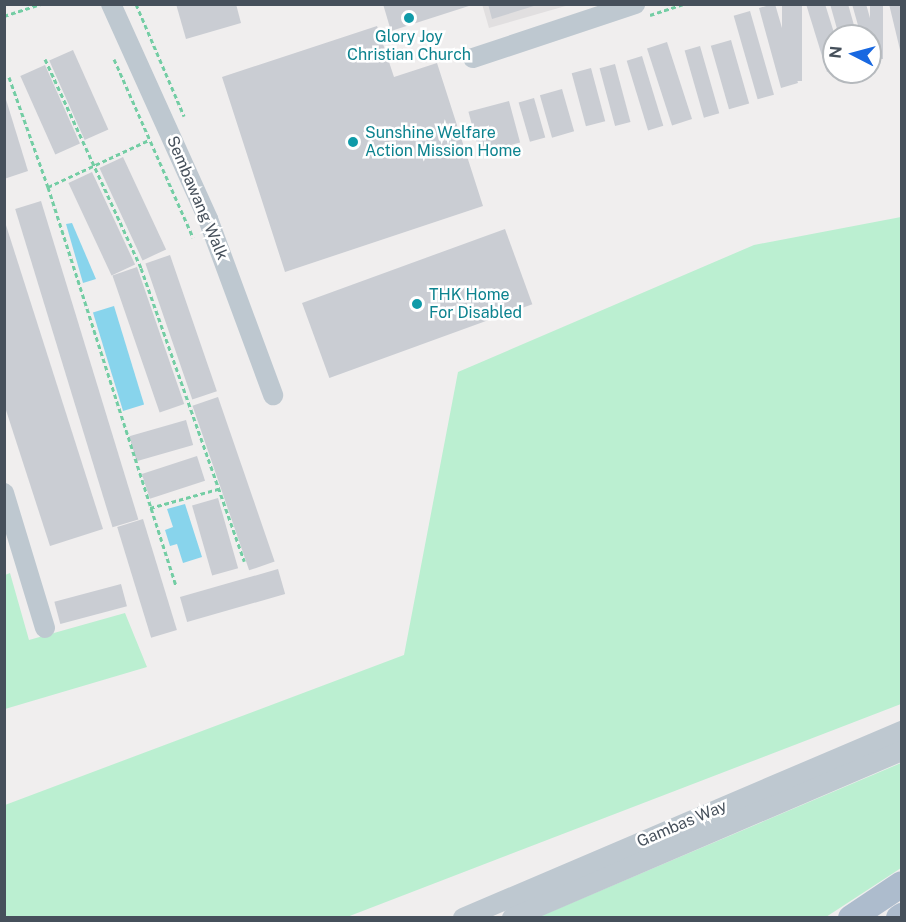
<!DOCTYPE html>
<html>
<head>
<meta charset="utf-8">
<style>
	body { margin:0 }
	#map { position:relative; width:906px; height:922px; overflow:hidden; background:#f0eeee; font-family:"Public Sans",sans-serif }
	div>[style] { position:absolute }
	.education>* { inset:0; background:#e1dfe0 }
	.green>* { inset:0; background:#bbefd1 }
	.water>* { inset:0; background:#88d4ec; transform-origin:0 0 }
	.building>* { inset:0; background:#cacdd3; transform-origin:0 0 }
	.path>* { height:3px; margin-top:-1.5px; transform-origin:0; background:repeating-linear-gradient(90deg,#73cda4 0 4.5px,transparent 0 7.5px) }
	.minor>* { height:20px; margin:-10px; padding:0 10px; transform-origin:10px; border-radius:10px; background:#bec8d0 }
	.major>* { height:26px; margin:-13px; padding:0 13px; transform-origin:13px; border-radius:13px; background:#adbccd }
	.dots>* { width:16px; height:16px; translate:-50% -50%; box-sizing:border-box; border:3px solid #fff; border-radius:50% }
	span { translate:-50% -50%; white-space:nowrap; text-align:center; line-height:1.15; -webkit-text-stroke:5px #fff; paint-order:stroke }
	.culture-label { font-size:16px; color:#0d838f }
	.left { translate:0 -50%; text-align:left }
	.street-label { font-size:16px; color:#46505b }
	.frame { position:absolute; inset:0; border:6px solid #46505b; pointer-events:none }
	.north { position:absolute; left:822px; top:24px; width:60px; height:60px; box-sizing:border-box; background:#fff; border:2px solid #b5b9bd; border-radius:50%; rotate:276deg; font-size:16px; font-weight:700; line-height:24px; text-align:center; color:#46505b }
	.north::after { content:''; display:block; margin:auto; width:21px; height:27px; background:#1868e1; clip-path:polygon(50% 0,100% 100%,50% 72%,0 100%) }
</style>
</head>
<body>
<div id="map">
	<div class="education">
		<i style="clip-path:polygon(482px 4px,569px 5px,489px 28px)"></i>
	</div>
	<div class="green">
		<i style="clip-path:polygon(901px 217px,901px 704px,347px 917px,5px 917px,5px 805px,404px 655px,458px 372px,754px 245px)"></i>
		<i style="clip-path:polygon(10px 573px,29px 640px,125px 613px,147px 667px,5px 709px,5px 575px)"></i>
		<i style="clip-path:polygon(901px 763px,901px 868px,826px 917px,536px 918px)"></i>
	</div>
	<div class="water">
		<i style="clip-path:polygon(72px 223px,96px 279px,83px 283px,66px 224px)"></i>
		<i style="left:114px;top:306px;width:103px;height:22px;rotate:73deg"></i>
		<i style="clip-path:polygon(185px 504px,202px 557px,183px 563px,177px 544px,170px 546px,165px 530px,173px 527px,167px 509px)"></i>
	</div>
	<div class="building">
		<i style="clip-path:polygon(176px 4px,236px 4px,241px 23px,186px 39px)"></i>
		<i style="clip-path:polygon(383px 4px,471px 4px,472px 5px,391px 31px)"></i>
		<i style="clip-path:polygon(488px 4px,537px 4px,537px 5px,492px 19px)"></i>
		<i style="clip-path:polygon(773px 4px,775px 4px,798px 83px,781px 88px,759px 8px)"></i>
		<i style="left:782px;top:4px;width:20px;height:77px"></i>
		<i style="clip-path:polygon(806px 4px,825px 4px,835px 36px,834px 70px,827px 72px)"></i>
		<i style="clip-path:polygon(830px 4px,848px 4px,857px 36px,839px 36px)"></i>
		<i style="clip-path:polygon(852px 4px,866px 4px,881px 57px,870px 60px,870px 36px,861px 36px)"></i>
		<i style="left:870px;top:4px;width:13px;height:55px"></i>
		<i style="clip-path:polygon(889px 4px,902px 4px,902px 53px,901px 54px)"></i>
		<i style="left:750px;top:11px;width:87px;height:17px;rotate:74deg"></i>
		<i style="clip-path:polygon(377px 26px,394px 77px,437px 63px,483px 206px,285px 272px,222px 77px)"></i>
		<i style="left:731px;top:40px;width:66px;height:21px;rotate:74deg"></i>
		<i style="left:667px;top:42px;width:81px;height:21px;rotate:72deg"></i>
		<i style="left:700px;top:46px;width:70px;height:16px;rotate:74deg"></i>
		<i style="left:73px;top:50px;width:87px;height:26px;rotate:66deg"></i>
		<i style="left:642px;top:56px;width:73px;height:16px;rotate:73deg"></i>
		<i style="left:615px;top:64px;width:60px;height:16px;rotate:75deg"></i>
		<i style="left:45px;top:65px;width:86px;height:27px;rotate:66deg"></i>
		<i style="left:591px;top:68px;width:55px;height:20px;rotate:75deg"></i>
		<i style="left:562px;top:89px;width:44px;height:23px;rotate:74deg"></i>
		<i style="clip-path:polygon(4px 93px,28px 171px,4px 179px)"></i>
		<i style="left:534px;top:98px;width:41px;height:16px;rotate:74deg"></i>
		<i style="left:509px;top:101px;width:43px;height:42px;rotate:75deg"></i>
		<i style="left:123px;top:157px;width:102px;height:26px;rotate:65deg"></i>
		<i style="left:92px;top:172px;width:102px;height:26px;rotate:65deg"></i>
		<i style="left:41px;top:201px;width:333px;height:27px;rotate:73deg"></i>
		<i style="clip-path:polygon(5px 222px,103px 529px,50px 546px,4px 404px)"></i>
		<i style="left:505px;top:229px;width:80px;height:216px;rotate:70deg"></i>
		<i style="left:170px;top:255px;width:144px;height:26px;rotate:71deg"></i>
		<i style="left:137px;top:267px;width:145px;height:26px;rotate:71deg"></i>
		<i style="left:218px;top:397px;width:174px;height:27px;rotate:71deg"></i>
		<i style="left:186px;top:420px;width:26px;height:59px;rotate:74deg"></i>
		<i style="left:197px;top:456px;width:26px;height:58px;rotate:72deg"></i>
		<i style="left:218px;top:498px;width:73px;height:27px;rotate:74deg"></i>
		<i style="left:143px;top:519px;width:116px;height:27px;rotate:73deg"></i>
		<i style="left:278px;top:569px;width:26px;height:102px;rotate:74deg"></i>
		<i style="left:121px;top:584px;width:23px;height:69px;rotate:75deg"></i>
	</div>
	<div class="path">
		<i style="left:136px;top:4px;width:122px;rotate:66.8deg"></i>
		<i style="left:650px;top:15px;width:35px;rotate:-18deg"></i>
		<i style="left:4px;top:16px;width:40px;rotate:-18deg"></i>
		<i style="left:45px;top:59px;width:230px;rotate:65.3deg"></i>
		<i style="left:141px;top:268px;width:311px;rotate:70.6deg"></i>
		<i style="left:114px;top:59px;width:195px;rotate:66.1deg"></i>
		<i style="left:9px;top:77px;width:117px;rotate:70.5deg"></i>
		<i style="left:48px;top:187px;width:419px;rotate:72.2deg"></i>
		<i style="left:48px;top:187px;width:111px;rotate:-25deg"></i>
		<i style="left:150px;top:508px;width:71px;rotate:-15.6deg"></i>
	</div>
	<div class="minor">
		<i style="left:111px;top:4px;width:236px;rotate:65.7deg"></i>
		<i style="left:208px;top:219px;width:188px;rotate:69.7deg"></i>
		<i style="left:473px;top:58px;width:171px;rotate:-18.4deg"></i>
		<i style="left:4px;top:493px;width:141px;rotate:73.1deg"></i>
		<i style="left:463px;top:918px;width:477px;rotate:-23.1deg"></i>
		<i style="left:512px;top:918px;width:424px;rotate:-23.2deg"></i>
	</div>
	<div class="major">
		<i style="left:851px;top:918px;width:61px;rotate:-33.7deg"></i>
		<i style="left:899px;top:918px;width:4px;rotate:-34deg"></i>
	</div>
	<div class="dots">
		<i style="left:409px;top:18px;background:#0f9aa8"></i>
		<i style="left:353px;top:142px;background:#0f9aa8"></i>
		<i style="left:417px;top:304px;background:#0f9aa8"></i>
	</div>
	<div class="culture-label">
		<span style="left:409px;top:46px">Glory Joy<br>Christian Church</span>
		<span class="left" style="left:365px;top:142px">Sunshine Welfare<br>Action Mission Home</span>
		<span class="left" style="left:429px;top:304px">THK Home<br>For Disabled</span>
	</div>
	<div class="street-label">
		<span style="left:197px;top:198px;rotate:67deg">Sembawang Walk</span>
		<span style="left:682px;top:824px;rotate:-23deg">Gambas Way</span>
	</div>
	<div class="frame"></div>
	<div class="north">N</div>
</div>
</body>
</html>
